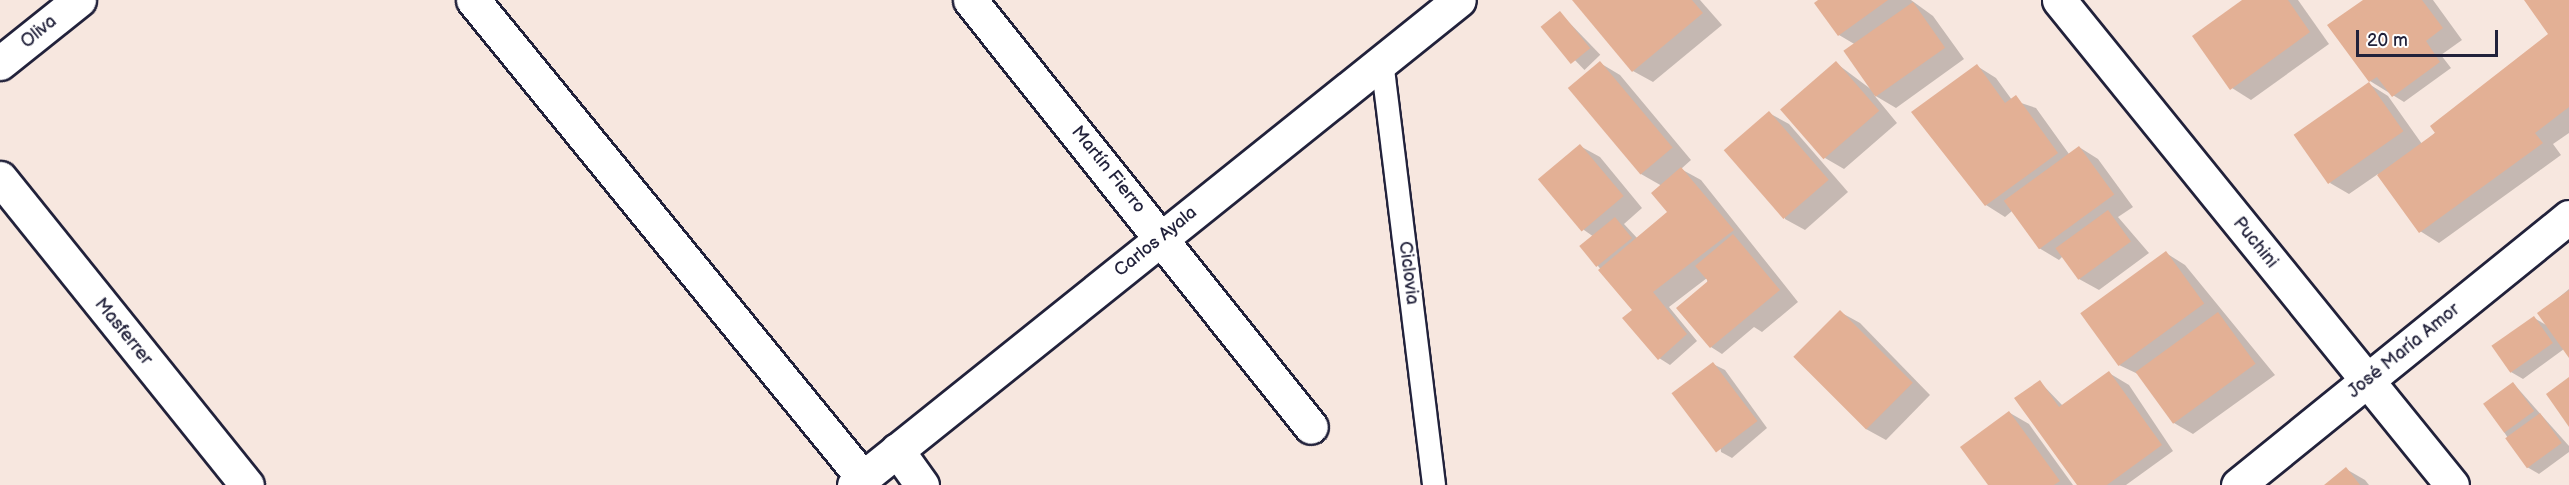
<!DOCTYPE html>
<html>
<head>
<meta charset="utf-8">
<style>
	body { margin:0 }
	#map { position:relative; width:2569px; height:485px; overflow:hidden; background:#f7e7df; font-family:"Balsamiq Sans",sans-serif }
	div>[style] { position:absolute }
	.shadow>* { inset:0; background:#0003; transform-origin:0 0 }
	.building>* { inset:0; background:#e3b095; transform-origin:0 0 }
	.roads { filter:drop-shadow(2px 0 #22223b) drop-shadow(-2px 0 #22223b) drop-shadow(0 2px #22223b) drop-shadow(0 -2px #22223b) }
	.lane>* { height:22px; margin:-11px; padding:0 11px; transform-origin:11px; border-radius:11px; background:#fff }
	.street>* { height:33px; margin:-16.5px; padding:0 16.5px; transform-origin:16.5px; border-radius:16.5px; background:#fff }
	span { translate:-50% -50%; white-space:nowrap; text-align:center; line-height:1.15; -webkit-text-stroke:5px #fff; paint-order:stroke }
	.street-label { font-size:18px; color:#22223b }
	.scale { position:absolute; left:2356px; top:30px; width:142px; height:27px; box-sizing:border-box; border:3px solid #22223b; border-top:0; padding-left:8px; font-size:18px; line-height:21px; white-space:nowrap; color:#22223b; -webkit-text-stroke:4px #fff; paint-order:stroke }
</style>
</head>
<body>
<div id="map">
	<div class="shadow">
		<i style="clip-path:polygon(1576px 0,1700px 0,1722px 25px,1653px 82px,1633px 71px)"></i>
		<i style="clip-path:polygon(1820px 0,1911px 0,1933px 16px,1964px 59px,1896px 108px,1874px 95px,1897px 123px,1844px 169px,1825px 158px,1836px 63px,1872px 90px,1856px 45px,1839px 35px)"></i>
		<i style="clip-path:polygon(2245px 0,2298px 0,2329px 44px,2251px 100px,2232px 88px)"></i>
		<i style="clip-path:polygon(2365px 0,2433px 0,2462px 40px,2441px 55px,2451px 68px,2404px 102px,2370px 81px)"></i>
		<i style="clip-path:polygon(2526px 0,2569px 0,2569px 133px,2553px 144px,2561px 155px,2439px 243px,2420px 231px,2378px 174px,2349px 194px,2330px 183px,2369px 84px,2388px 96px,2422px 144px,2550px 34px)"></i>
		<i style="left:1560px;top:13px;width:58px;height:22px;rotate:46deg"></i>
		<i style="clip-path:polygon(1600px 63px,1620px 75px,1691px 160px,1681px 169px,1701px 180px,1798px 302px,1762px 332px,1754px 327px,1722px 354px,1711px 347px,1707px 278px,1669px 307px,1697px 341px,1670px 365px,1659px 358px,1634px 310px,1598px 266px,1594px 237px,1584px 230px,1580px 146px,1600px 157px,1642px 208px,1624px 224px,1638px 239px,1669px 213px,1662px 186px,1641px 174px)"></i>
		<i style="clip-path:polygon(1977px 66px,1996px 78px,2012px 100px,2036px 108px,2069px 154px,2079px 147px,2098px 159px,2133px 207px,2118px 217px,2149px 253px,2099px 290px,2079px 279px,2063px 256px,2059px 260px,2039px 248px,2012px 211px,2005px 217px,1986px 205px)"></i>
		<i style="clip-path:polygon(1769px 113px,1789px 124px,1848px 192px,1805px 230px,1785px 219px)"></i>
		<i style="clip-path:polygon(2166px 253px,2185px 265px,2275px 375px,2193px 434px,2174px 423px,2140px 375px,2119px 365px)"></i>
		<i style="clip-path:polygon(2569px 289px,2569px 356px,2564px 349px,2523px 379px,2511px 372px,2534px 318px,2548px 326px,2539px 314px)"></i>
		<i style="clip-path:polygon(1840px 312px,1860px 323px,1930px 395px,1886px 440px,1866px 429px)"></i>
		<i style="clip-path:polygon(1713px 364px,1725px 370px,1767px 428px,1732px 458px,1721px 452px)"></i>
		<i style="clip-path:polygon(2109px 373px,2129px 385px,2173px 451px,2126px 485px,2079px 485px,2040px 382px,2063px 406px)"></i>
		<i style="clip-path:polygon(2513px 383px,2569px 446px,2569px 452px,2539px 474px,2527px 467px,2504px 432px)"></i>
		<i style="clip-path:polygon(2010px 413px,2029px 424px,2073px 485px,1989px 485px)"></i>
		<i style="clip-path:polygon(2346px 469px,2365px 480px,2369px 485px,2327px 485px)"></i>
	</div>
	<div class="building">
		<i style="clip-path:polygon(1572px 0,1692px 0,1703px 13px,1632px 72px)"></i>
		<i style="clip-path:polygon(1818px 0,1888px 0,1838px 36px,1814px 3px)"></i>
		<i style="clip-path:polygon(2242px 0,2288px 0,2310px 32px,2230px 90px,2192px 36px)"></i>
		<i style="clip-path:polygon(2363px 0,2422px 0,2443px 28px,2426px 41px,2440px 62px,2392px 97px,2377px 77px,2369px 82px,2327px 25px)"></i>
		<i style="clip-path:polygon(2524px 0,2569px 0,2569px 107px,2535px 133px,2543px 143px,2419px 233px,2377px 175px,2435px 133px,2430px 126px,2548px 34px)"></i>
		<i style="left:1913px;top:2px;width:56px;height:85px;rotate:55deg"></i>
		<i style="left:1560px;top:11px;width:48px;height:25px;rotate:51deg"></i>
		<i style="left:1600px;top:61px;width:113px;height:42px;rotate:50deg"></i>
		<i style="left:1836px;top:61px;width:66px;height:74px;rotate:49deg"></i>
		<i style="clip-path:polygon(1977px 64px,2005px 103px,2016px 95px,2058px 153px,1985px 206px,1911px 112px)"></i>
		<i style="left:2369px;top:82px;width:60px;height:92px;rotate:55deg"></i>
		<i style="left:1769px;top:111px;width:91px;height:60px;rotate:49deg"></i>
		<i style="left:1580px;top:144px;width:68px;height:55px;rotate:50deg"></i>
		<i style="left:2079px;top:146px;width:60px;height:93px;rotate:54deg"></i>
		<i style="clip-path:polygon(1681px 167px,1734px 230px,1653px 292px,1687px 334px,1658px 360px,1622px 318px,1632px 310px,1598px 270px,1667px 212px,1651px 193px)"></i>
		<i style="left:2108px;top:210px;width:39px;height:65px;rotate:54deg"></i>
		<i style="left:1615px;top:217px;width:27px;height:46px;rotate:51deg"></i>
		<i style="clip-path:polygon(1733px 234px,1780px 290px,1710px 348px,1676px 308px,1708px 281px,1695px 266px)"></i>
		<i style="left:2166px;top:251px;width:65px;height:106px;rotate:54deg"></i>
		<i style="clip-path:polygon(2569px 290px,2569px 358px,2537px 313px)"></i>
		<i style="left:1840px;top:310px;width:103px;height:66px;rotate:45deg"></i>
		<i style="left:2218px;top:312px;width:64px;height:102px;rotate:54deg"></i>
		<i style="left:2534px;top:316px;width:33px;height:52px;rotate:55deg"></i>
		<i style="left:1713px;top:362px;width:74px;height:52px;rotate:53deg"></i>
		<i style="clip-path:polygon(2109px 371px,2162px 445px,2107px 485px,2077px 485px,2014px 398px,2040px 380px,2059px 407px)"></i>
		<i style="clip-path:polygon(2569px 377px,2569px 427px,2546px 394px)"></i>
		<i style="left:2513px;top:382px;width:36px;height:37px;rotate:54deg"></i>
		<i style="clip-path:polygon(2009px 411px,2060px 481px,2054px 485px,1988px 485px,1960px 447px)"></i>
		<i style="left:2540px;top:413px;width:37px;height:43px;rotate:54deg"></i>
		<i style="clip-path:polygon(2346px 467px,2360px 485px,2324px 485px)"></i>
	</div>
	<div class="roads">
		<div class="lane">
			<i style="left:1382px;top:61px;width:427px;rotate:83deg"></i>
		</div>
		<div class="street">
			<i style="left:473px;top:0;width:617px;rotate:50.79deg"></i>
			<i style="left:970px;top:0;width:546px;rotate:51.39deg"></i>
			<i style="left:2059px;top:0;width:624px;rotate:50.98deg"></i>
			<i style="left:0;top:63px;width:101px;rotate:-38.6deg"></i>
			<i style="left:0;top:178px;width:394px;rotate:51.2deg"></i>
			<i style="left:897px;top:450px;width:43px;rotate:54.5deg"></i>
			<i style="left:854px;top:485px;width:775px;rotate:-38.72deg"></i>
			<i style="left:2238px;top:485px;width:426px;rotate:-39deg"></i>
		</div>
	</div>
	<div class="street-label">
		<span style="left:39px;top:32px;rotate:-39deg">Oliva</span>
		<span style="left:1108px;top:170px;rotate:51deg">Martín Fierro</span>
		<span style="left:1156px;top:242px;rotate:-39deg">Carlos Ayala</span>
		<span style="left:2255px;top:243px;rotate:51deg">Puchini</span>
		<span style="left:1408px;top:273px;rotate:83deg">Ciclovia</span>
		<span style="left:123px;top:332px;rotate:51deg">Masferrer</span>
		<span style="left:2404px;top:351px;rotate:-39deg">José María Amor</span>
	</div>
	<div class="scale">20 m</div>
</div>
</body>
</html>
